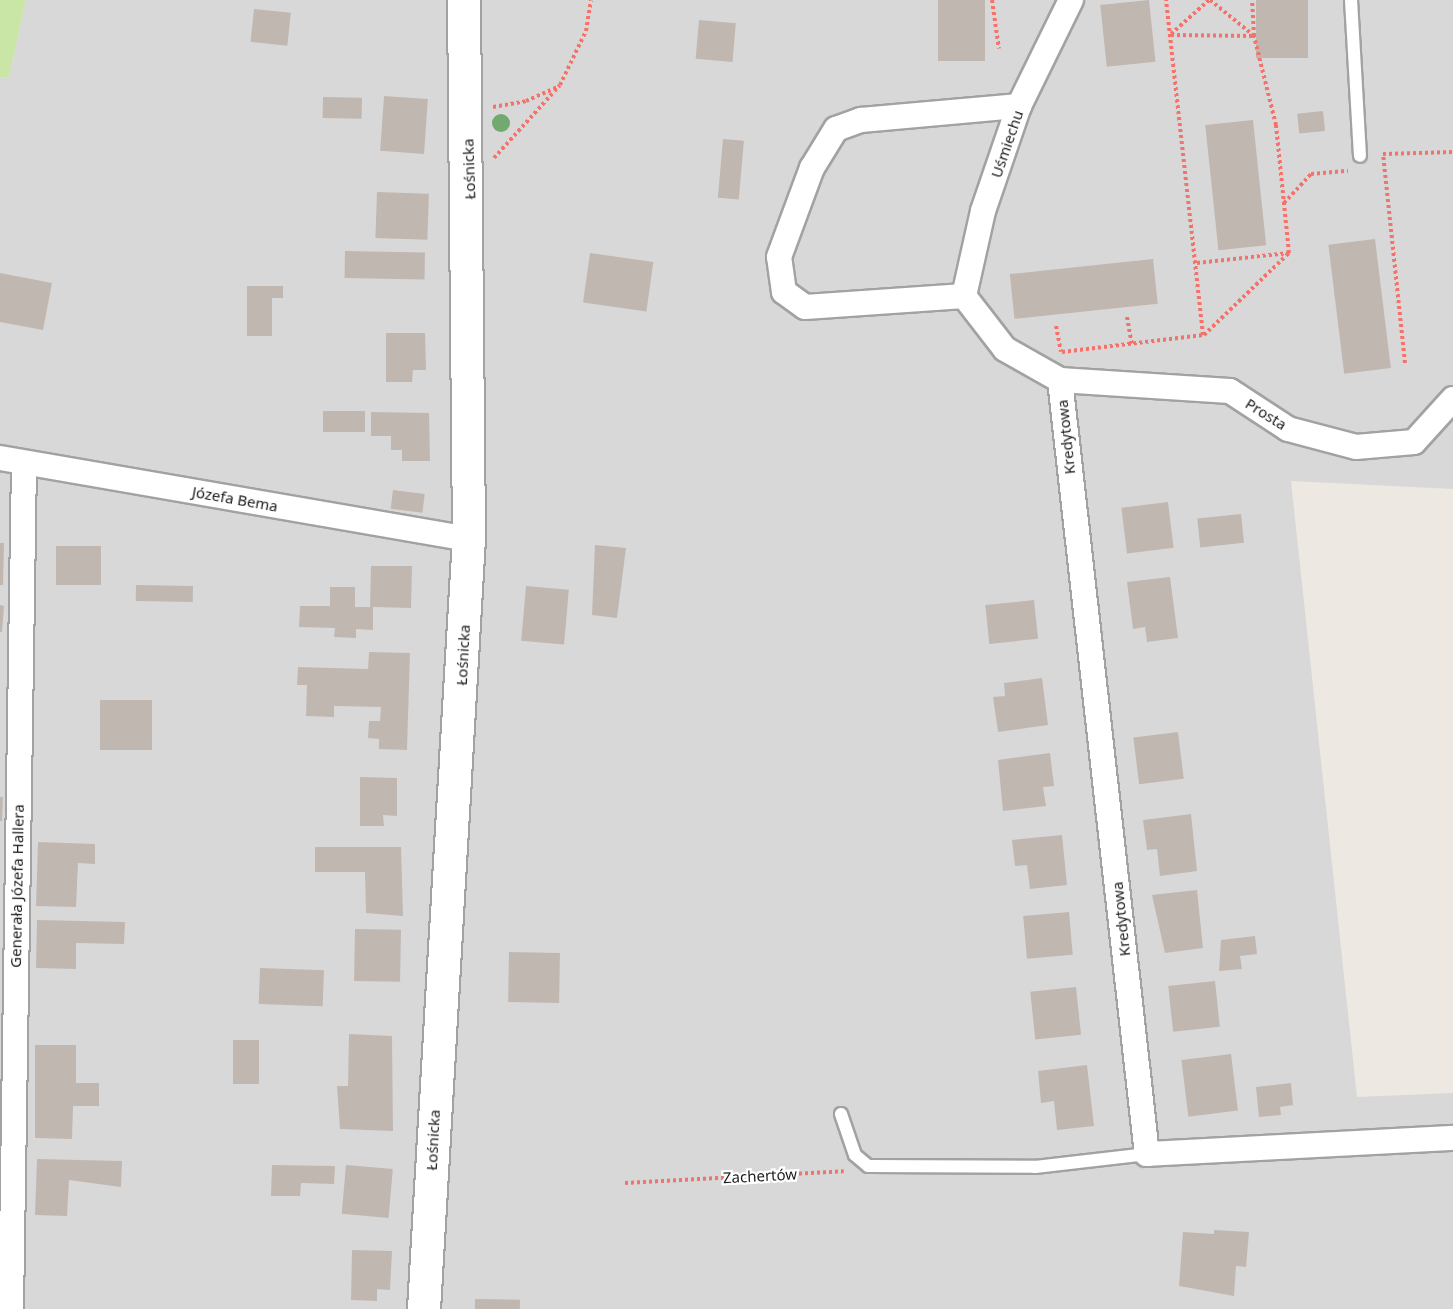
<!DOCTYPE html>
<html>
<head>
<meta charset="utf-8">
<style>
	body { margin:0 }
	#map { position:relative; width:1453px; height:1309px; overflow:hidden; background:#ede8e1; font-family:"Noto Sans",sans-serif }
	div>[style] { position:absolute }
	.residential>* { inset:0; background:#d9d8d8 }
	.grass>* { inset:0; background:#c9e6a7 }
	.building>* { inset:0; background:#c1b7b1; transform-origin:0 0 }
	.path>* { height:4px; margin-top:-2px; transform-origin:0; background:repeating-linear-gradient(90deg,#f57169 0 3px,transparent 0 6px) }
	.roads { filter:drop-shadow(2px 0 #a2a2a2) drop-shadow(-2px 0 #a2a2a2) drop-shadow(0 2px #a2a2a2) drop-shadow(0 -2px #a2a2a2) }
	.service>* { height:12px; margin:-6px; padding:0 6px; transform-origin:6px; border-radius:6px; background:#fff }
	.minor>* { height:24px; margin:-12px; padding:0 12px; transform-origin:12px; border-radius:12px; background:#fff }
	.tertiary>* { height:32px; margin:-16px; padding:0 16px; transform-origin:16px; border-radius:16px; background:#fff }
	.trees>* { width:18px; height:18px; margin:-9px; border-radius:50%; background:#72a96f }
	span { translate:-50% -50%; white-space:nowrap; text-align:center; line-height:1.15; -webkit-text-stroke:4.5px #fff; paint-order:stroke }
	.street-label { font-size:15px; color:#1b1b1b }
</style>
</head>
<body>
<div id="map">
	<div class="residential">
		<i style="clip-path:polygon(26px 0,1453px 0,1453px 489px,1291px 481px,1357px 1097px,1453px 1093px,1453px 1309px,0 1309px,0 77px,9px 78px)"></i>
	</div>
	<div class="grass">
		<i style="clip-path:polygon(0 0,26px 0,9px 78px,0 77px)"></i>
	</div>
	<div class="building">
		<i style="left:938px;top:0;width:47px;height:61px"></i>
		<i style="left:1149px;top:0;width:62px;height:49px;rotate:84deg"></i>
		<i style="left:1256px;top:0;width:52px;height:58px"></i>
		<i style="left:254px;top:9px;width:37px;height:33px;rotate:6deg"></i>
		<i style="left:699px;top:20px;width:37px;height:39px;rotate:5deg"></i>
		<i style="left:384px;top:96px;width:44px;height:55px;rotate:4deg"></i>
		<i style="left:323px;top:97px;width:39px;height:21px;rotate:1deg"></i>
		<i style="left:1323px;top:111px;width:20px;height:26px;rotate:84deg"></i>
		<i style="left:1253px;top:120px;width:126px;height:48px;rotate:84deg"></i>
		<i style="left:723px;top:139px;width:21px;height:59px;rotate:5deg"></i>
		<i style="left:377px;top:192px;width:52px;height:46px;rotate:2deg"></i>
		<i style="left:1375px;top:239px;width:130px;height:47px;rotate:83deg"></i>
		<i style="left:345px;top:251px;width:80px;height:27px;rotate:1deg"></i>
		<i style="left:590px;top:253px;width:64px;height:50px;rotate:8deg"></i>
		<i style="left:1153px;top:259px;width:45px;height:144px;rotate:84deg"></i>
		<i style="clip-path:polygon(0 273px,52px 283px,43px 330px,0 322px)"></i>
		<i style="clip-path:polygon(247px 286px,283px 286px,283px 298px,272px 298px,272px 336px,247px 336px)"></i>
		<i style="clip-path:polygon(386px 333px,425px 333px,426px 370px,413px 370px,412px 382px,386px 382px)"></i>
		<i style="left:323px;top:411px;width:42px;height:21px"></i>
		<i style="clip-path:polygon(371px 412px,429px 413px,430px 461px,402px 461px,402px 450px,391px 450px,391px 436px,371px 436px)"></i>
		<i style="left:393px;top:490px;width:32px;height:19px;rotate:7deg"></i>
		<i style="left:1168px;top:502px;width:46px;height:47px;rotate:83deg"></i>
		<i style="left:1241px;top:514px;width:29px;height:44px;rotate:84deg"></i>
		<i style="clip-path:polygon(0 543px,4px 543px,3px 585px,0 585px)"></i>
		<i style="clip-path:polygon(595px 545px,626px 548px,617px 618px,592px 615px)"></i>
		<i style="left:56px;top:546px;width:45px;height:39px"></i>
		<i style="clip-path:polygon(371px 566px,412px 566px,411px 608px,373px 607px,373px 630px,356px 629px,356px 638px,334px 637px,335px 628px,299px 627px,300px 606px,330px 606px,330px 587px,355px 587px,355px 607px,370px 607px)"></i>
		<i style="clip-path:polygon(1170px 577px,1178px 638px,1147px 642px,1145px 627px,1133px 629px,1127px 582px)"></i>
		<i style="left:136px;top:585px;width:57px;height:16px;rotate:1deg"></i>
		<i style="left:526px;top:586px;width:43px;height:55px;rotate:5deg"></i>
		<i style="left:1034px;top:600px;width:39px;height:49px;rotate:84deg"></i>
		<i style="clip-path:polygon(0 605px,4px 606px,2px 632px,0 632px)"></i>
		<i style="clip-path:polygon(369px 652px,410px 653px,407px 750px,379px 749px,379px 739px,368px 738px,369px 721px,380px 721px,381px 707px,334px 706px,334px 717px,306px 716px,307px 685px,297px 685px,298px 667px,368px 669px)"></i>
		<i style="clip-path:polygon(1042px 678px,1048px 725px,998px 732px,993px 697px,1005px 696px,1004px 683px)"></i>
		<i style="left:100px;top:700px;width:52px;height:50px"></i>
		<i style="left:1178px;top:732px;width:47px;height:45px;rotate:83deg"></i>
		<i style="clip-path:polygon(1050px 753px,1054px 786px,1043px 787px,1046px 806px,1003px 811px,998px 760px)"></i>
		<i style="clip-path:polygon(360px 777px,397px 778px,397px 816px,383px 815px,384px 826px,360px 826px)"></i>
		<i style="clip-path:polygon(0 797px,3px 797px,2px 821px,0 821px)"></i>
		<i style="clip-path:polygon(1191px 814px,1197px 871px,1160px 876px,1157px 849px,1147px 850px,1143px 820px)"></i>
		<i style="clip-path:polygon(1062px 835px,1067px 885px,1030px 889px,1027px 865px,1015px 866px,1012px 840px)"></i>
		<i style="clip-path:polygon(38px 842px,95px 844px,95px 864px,78px 863px,76px 907px,36px 906px)"></i>
		<i style="clip-path:polygon(315px 847px,401px 847px,403px 916px,366px 913px,365px 872px,315px 872px)"></i>
		<i style="clip-path:polygon(1197px 890px,1203px 948px,1165px 953px,1152px 895px)"></i>
		<i style="left:1069px;top:912px;width:43px;height:46px;rotate:85deg"></i>
		<i style="clip-path:polygon(37px 920px,125px 922px,124px 944px,76px 943px,76px 969px,36px 968px)"></i>
		<i style="left:355px;top:929px;width:46px;height:52px;rotate:1deg"></i>
		<i style="clip-path:polygon(1255px 936px,1257px 954px,1240px 956px,1242px 969px,1219px 971px,1221px 940px)"></i>
		<i style="left:509px;top:952px;width:51px;height:50px;rotate:1deg"></i>
		<i style="left:260px;top:968px;width:64px;height:36px;rotate:2deg"></i>
		<i style="left:1215px;top:981px;width:46px;height:47px;rotate:84deg"></i>
		<i style="left:1076px;top:987px;width:48px;height:46px;rotate:84deg"></i>
		<i style="clip-path:polygon(349px 1034px,392px 1036px,393px 1131px,340px 1129px,337px 1086px,348px 1086px)"></i>
		<i style="left:233px;top:1040px;width:26px;height:44px"></i>
		<i style="clip-path:polygon(35px 1045px,76px 1045px,76px 1083px,99px 1083px,99px 1106px,73px 1106px,72px 1139px,35px 1138px)"></i>
		<i style="left:1231px;top:1054px;width:57px;height:50px;rotate:83deg"></i>
		<i style="clip-path:polygon(1087px 1065px,1094px 1126px,1057px 1130px,1054px 1101px,1041px 1103px,1038px 1071px)"></i>
		<i style="clip-path:polygon(1291px 1083px,1293px 1105px,1280px 1107px,1281px 1115px,1259px 1117px,1256px 1087px)"></i>
		<i style="clip-path:polygon(37px 1159px,122px 1161px,121px 1187px,69px 1180px,67px 1216px,35px 1215px)"></i>
		<i style="clip-path:polygon(272px 1165px,335px 1166px,334px 1184px,301px 1183px,300px 1196px,271px 1196px)"></i>
		<i style="left:346px;top:1165px;width:47px;height:49px;rotate:5deg"></i>
		<i style="clip-path:polygon(1214px 1230px,1249px 1232px,1246px 1267px,1236px 1266px,1234px 1296px,1179px 1286px,1183px 1232px,1214px 1234px)"></i>
		<i style="clip-path:polygon(352px 1250px,392px 1251px,390px 1290px,377px 1289px,377px 1301px,351px 1300px)"></i>
		<i style="left:475px;top:1299px;width:45px;height:10px;rotate:1deg"></i>
	</div>
	<div class="path">
		<i style="left:992px;top:0;width:49px;rotate:81.9deg"></i>
		<i style="left:1210px;top:0;width:55px;rotate:39.1deg"></i>
		<i style="left:1171px;top:34px;width:51px;rotate:-41.8deg"></i>
		<i style="left:1171px;top:35px;width:83px;rotate:0.7deg"></i>
		<i style="left:493px;top:107px;width:34px;rotate:-10deg"></i>
		<i style="left:526px;top:101px;width:36px;rotate:-24deg"></i>
		<i style="left:494px;top:158px;width:98px;rotate:-47.9deg"></i>
		<i style="left:560px;top:85px;width:60px;rotate:-64.3deg"></i>
		<i style="left:586px;top:31px;width:31px;rotate:-81deg"></i>
		<i style="left:1284px;top:203px;width:40px;rotate:-47deg"></i>
		<i style="left:1311px;top:174px;width:37px;rotate:-5deg"></i>
		<i style="left:1197px;top:263px;width:93px;rotate:-6.2deg"></i>
		<i style="left:1289px;top:253px;width:129px;rotate:-95.8deg"></i>
		<i style="left:1276px;top:125px;width:92px;rotate:-103.9deg"></i>
		<i style="left:1254px;top:36px;width:36px;rotate:-93deg"></i>
		<i style="left:1127px;top:317px;width:27px;rotate:80deg"></i>
		<i style="left:1056px;top:326px;width:26px;rotate:79deg"></i>
		<i style="left:1204px;top:335px;width:118px;rotate:-44deg"></i>
		<i style="left:1062px;top:352px;width:142px;rotate:-6.9deg"></i>
		<i style="left:1203px;top:335px;width:337px;rotate:-96.3deg"></i>
		<i style="left:1405px;top:363px;width:210px;rotate:-96deg"></i>
		<i style="left:1383px;top:154px;width:70px;rotate:-1.6deg"></i>
		<i style="left:625px;top:1183px;width:219px;rotate:-3.1deg"></i>
	</div>
	<div class="roads">
		<div class="service">
			<i style="left:1351px;top:0;width:156px;rotate:86.7deg"></i>
			<i style="left:841px;top:1114px;width:43px;rotate:71.1deg"></i>
			<i style="left:855px;top:1155px;width:17px;rotate:40deg"></i>
			<i style="left:868px;top:1166px;width:167px;rotate:0.3deg"></i>
			<i style="left:1035px;top:1167px;width:113px;rotate:-6.6deg"></i>
		</div>
		<div class="minor">
			<i style="left:964px;top:296px;width:67px;rotate:52.3deg"></i>
			<i style="left:1005px;top:349px;width:63px;rotate:29.4deg"></i>
			<i style="left:1060px;top:380px;width:170px;rotate:3.7deg"></i>
			<i style="left:1230px;top:391px;width:69px;rotate:33.2deg"></i>
			<i style="left:1288px;top:429px;width:70px;rotate:14.8deg"></i>
			<i style="left:1356px;top:447px;width:58px;rotate:-4.9deg"></i>
			<i style="left:1414px;top:442px;width:58px;rotate:-47.8deg"></i>
			<i style="left:964px;top:296px;width:159px;rotate:176deg"></i>
			<i style="left:805px;top:307px;width:26px;rotate:-144deg"></i>
			<i style="left:784px;top:292px;width:35px;rotate:-98deg"></i>
			<i style="left:779px;top:257px;width:95px;rotate:-69.7deg"></i>
			<i style="left:812px;top:168px;width:46px;rotate:-58.4deg"></i>
			<i style="left:836px;top:129px;width:27px;rotate:-20deg"></i>
			<i style="left:861px;top:120px;width:159px;rotate:-5.1deg"></i>
			<i style="left:964px;top:296px;width:87px;rotate:-77.4deg"></i>
			<i style="left:983px;top:211px;width:111px;rotate:-71.1deg"></i>
			<i style="left:1019px;top:106px;width:118px;rotate:-63.9deg"></i>
			<i style="left:1060px;top:380px;width:779px;rotate:83.59deg"></i>
			<i style="left:1147px;top:1154px;width:306px;rotate:-3deg"></i>
			<i style="left:0;top:458px;width:476px;rotate:9.8deg"></i>
			<i style="left:11px;top:1309px;width:846px;rotate:-89.12deg"></i>
		</div>
		<div class="tertiary">
			<i style="left:424px;top:1309px;width:771px;rotate:-86.66deg"></i>
			<i style="left:469px;top:539px;width:539px;rotate:-90.53deg"></i>
		</div>
	</div>
	<div class="trees">
		<i style="left:501px;top:123px"></i>
	</div>
	<div class="street-label">
		<span style="left:1007px;top:144px;rotate:-71deg">Uśmiechu</span>
		<span style="left:469px;top:169px;rotate:-92deg">Łośnicka</span>
		<span style="left:1266px;top:414px;rotate:32deg">Prosta</span>
		<span style="left:1066px;top:437px;rotate:-96deg">Kredytowa</span>
		<span style="left:235px;top:499px;rotate:10deg">Józefa Bema</span>
		<span style="left:463px;top:655px;rotate:-87deg">Łośnicka</span>
		<span style="left:17px;top:886px;rotate:-89deg">Generała Józefa Hallera</span>
		<span style="left:1121px;top:919px;rotate:-96deg">Kredytowa</span>
		<span style="left:433px;top:1140px;rotate:-87deg">Łośnicka</span>
		<span style="left:760px;top:1176px;rotate:-3deg">Zachertów</span>
	</div>
</div>
</body>
</html>
